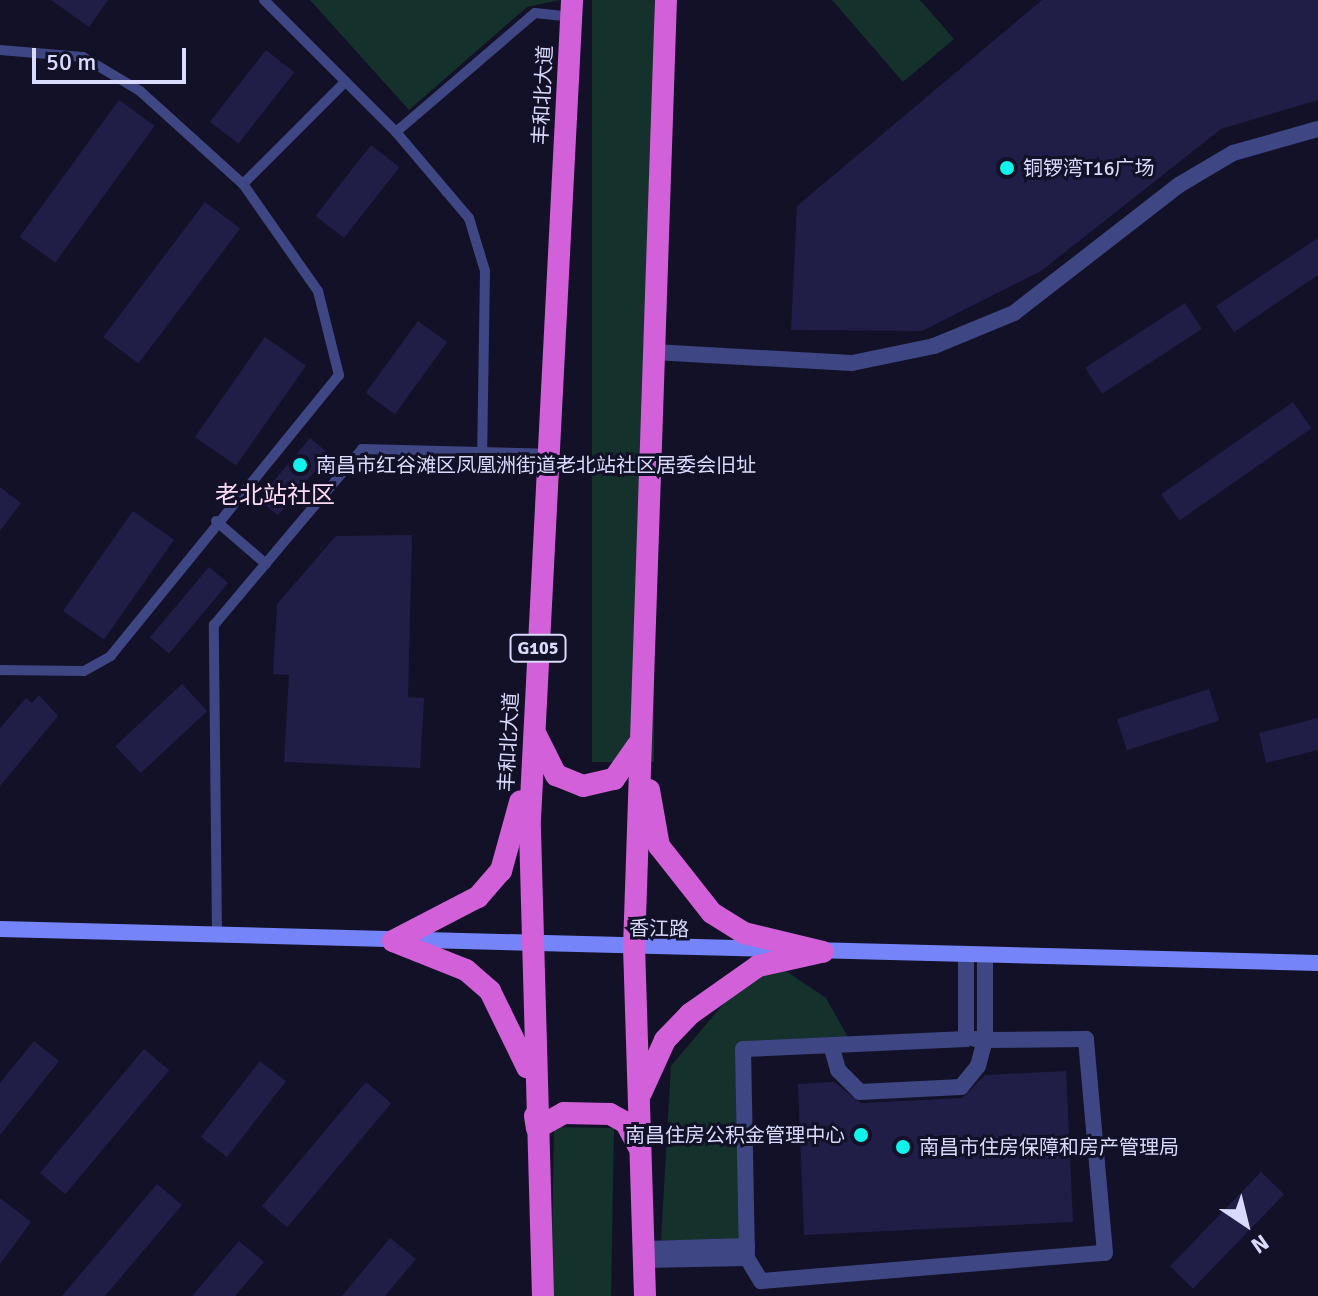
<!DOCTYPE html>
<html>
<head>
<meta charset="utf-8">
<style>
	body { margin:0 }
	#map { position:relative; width:1318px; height:1296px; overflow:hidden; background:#121127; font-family:Signika,"Noto Sans SC",sans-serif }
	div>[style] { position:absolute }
	.green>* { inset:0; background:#14312c; transform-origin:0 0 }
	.building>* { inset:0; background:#201e47; transform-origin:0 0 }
	.service>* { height:10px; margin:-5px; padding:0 5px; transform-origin:5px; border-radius:5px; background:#3e4683 }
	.minor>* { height:16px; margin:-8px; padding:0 8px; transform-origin:8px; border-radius:8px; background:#3e4683 }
	.secondary>* { height:16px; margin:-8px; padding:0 8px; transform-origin:8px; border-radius:8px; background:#7584f8 }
	.trunk>* { height:22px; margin:-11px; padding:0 11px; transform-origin:11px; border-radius:11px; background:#d260d9 }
	.dots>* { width:22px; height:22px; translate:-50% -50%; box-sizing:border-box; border:4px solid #121127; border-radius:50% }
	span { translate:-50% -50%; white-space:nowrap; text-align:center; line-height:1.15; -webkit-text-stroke:6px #121127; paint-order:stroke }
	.shield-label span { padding:2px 6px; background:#121127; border:2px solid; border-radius:6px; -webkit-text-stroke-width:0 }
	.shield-label { font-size:18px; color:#d9dafd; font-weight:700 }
	.street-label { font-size:20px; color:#d9dafd }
	.poi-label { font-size:20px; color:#d9dafd }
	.left { translate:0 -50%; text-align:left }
	.right { translate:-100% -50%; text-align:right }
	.quarter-label { font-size:24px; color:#fddbf5 }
	.north { position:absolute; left:1206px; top:1184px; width:80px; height:80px; -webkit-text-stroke:6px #121127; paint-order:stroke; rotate:145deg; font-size:22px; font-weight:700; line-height:32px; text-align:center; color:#d9dafd }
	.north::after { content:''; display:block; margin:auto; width:28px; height:36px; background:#d9dafd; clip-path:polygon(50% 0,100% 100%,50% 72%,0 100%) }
	.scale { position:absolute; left:32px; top:48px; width:154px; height:36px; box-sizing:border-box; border:4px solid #d9dafd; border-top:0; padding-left:10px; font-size:24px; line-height:28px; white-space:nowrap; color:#d9dafd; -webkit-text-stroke:6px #121127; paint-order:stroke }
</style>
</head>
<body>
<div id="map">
	<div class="green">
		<i style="clip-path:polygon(310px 0,560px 0,527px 7px,409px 110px)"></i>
		<i style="left:592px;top:0;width:62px;height:762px"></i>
		<i style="clip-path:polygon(832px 0,920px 0,954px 39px,903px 82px)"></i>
		<i style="clip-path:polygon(777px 965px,826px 998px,849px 1039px,738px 1045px,746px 1240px,661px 1240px,671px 1066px,741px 983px)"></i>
		<i style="left:554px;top:1127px;width:60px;height:169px;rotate:1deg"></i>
	</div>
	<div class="building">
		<i style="clip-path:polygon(51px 0,108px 0,89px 27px)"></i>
		<i style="clip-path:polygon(1042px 0,1318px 0,1318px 100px,1221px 129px,1041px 271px,922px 331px,791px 330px,797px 206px)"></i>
		<i style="left:266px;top:50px;width:36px;height:91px;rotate:38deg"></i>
		<i style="left:119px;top:100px;width:44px;height:169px;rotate:36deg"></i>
		<i style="left:371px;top:145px;width:36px;height:90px;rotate:38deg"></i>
		<i style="left:205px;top:202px;width:44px;height:169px;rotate:37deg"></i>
		<i style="clip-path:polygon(1318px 238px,1318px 275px,1234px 332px,1216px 306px)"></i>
		<i style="left:1185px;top:303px;width:31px;height:119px;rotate:57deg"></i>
		<i style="left:418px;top:321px;width:36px;height:89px;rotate:36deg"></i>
		<i style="left:265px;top:337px;width:50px;height:122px;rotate:35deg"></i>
		<i style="left:1293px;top:402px;width:32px;height:161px;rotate:55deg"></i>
		<i style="left:310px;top:438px;width:25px;height:80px;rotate:40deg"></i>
		<i style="clip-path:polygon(0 487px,21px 503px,0 531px)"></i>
		<i style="left:133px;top:511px;width:50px;height:122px;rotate:35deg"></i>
		<i style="clip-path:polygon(412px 535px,408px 697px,424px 698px,420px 768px,284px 762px,289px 675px,273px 674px,277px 604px,336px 536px)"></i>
		<i style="left:209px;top:567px;width:25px;height:92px;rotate:40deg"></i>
		<i style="left:182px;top:684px;width:37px;height:91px;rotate:47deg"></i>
		<i style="left:1209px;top:689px;width:33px;height:97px;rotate:72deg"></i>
		<i style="clip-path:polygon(39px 695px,58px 716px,0 786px,0 728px,26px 698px,32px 703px)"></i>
		<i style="clip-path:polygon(1318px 718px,1318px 750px,1266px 763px,1259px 733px)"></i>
		<i style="clip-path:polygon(34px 1041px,59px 1061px,0 1135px,0 1083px)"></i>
		<i style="left:144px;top:1049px;width:33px;height:162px;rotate:40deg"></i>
		<i style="left:260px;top:1061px;width:33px;height:96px;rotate:38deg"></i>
		<i style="clip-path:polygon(1066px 1071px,1073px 1222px,804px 1235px,798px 1084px,834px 1082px,861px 1103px,962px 1098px,985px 1075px)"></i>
		<i style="left:366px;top:1082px;width:33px;height:162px;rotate:40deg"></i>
		<i style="left:1261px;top:1172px;width:32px;height:131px;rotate:44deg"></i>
		<i style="clip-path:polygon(157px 1184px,182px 1205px,105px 1296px,62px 1296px)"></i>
		<i style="clip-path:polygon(0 1198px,31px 1222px,0 1264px)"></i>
		<i style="clip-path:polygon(390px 1238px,416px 1259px,385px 1296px,342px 1296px)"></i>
		<i style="clip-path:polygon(239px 1241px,264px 1262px,235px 1296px,192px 1296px)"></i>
	</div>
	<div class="service">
		<i style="left:264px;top:0;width:187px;rotate:45deg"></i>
		<i style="left:396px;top:132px;width:183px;rotate:-40.6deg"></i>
		<i style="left:535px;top:13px;width:36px;rotate:6deg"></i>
		<i style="left:0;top:50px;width:83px;rotate:4.8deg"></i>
		<i style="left:83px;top:57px;width:66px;rotate:30.8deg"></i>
		<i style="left:140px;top:91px;width:139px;rotate:42.1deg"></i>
		<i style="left:243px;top:184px;width:131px;rotate:55deg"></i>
		<i style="left:318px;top:291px;width:87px;rotate:76deg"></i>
		<i style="left:339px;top:375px;width:362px;rotate:129.1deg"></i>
		<i style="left:111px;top:656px;width:31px;rotate:151deg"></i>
		<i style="left:84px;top:671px;width:84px;rotate:-179.3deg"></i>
		<i style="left:396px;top:132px;width:113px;rotate:49.7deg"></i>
		<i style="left:469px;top:218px;width:55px;rotate:73.2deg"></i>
		<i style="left:485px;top:271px;width:181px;rotate:90.9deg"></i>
		<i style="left:243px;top:184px;width:140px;rotate:-45deg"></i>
		<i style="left:216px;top:521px;width:66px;rotate:40.7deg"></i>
		<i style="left:217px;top:935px;width:310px;rotate:-90.6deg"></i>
		<i style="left:214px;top:625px;width:230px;rotate:-49.9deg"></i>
		<i style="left:362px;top:449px;width:186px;rotate:1.5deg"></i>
	</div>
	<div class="minor">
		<i style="left:654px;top:352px;width:198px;rotate:3.2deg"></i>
		<i style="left:852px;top:363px;width:84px;rotate:-11.7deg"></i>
		<i style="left:934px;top:346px;width:87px;rotate:-22.4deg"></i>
		<i style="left:1014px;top:313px;width:209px;rotate:-37.8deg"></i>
		<i style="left:1179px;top:185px;width:63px;rotate:-30.7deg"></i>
		<i style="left:1233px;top:153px;width:88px;rotate:-15.8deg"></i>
		<i style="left:966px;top:955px;width:84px;rotate:90deg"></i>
		<i style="left:966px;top:1039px;width:223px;rotate:177.4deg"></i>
		<i style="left:743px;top:1049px;width:209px;rotate:88.9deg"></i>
		<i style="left:747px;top:1258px;width:27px;rotate:59deg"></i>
		<i style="left:761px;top:1281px;width:345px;rotate:-4.7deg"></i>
		<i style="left:1105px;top:1253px;width:215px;rotate:-95.1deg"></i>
		<i style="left:1086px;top:1039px;width:101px;rotate:179.4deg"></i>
		<i style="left:985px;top:1040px;width:84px;rotate:-90deg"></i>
		<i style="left:831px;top:1045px;width:26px;rotate:74deg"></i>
		<i style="left:838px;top:1070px;width:31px;rotate:45deg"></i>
		<i style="left:860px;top:1092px;width:101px;rotate:-2.8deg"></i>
		<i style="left:961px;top:1087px;width:27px;rotate:-51deg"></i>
		<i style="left:978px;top:1066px;width:27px;rotate:-75deg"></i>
		<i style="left:985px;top:1040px;width:10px;rotate:-174deg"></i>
		<i style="left:644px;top:1249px;width:103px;rotate:-1.7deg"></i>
		<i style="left:644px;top:1260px;width:103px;rotate:-1.1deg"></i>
	</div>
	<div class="secondary">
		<i style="left:0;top:929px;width:1318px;rotate:1.48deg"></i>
	</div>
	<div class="trunk">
		<i style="left:536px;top:735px;width:45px;rotate:63.4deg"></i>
		<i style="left:556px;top:775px;width:29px;rotate:22deg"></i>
		<i style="left:583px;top:786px;width:32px;rotate:-13deg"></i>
		<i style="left:614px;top:779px;width:40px;rotate:-55.1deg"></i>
		<i style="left:649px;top:790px;width:57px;rotate:79.9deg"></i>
		<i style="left:659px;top:846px;width:85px;rotate:51.7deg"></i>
		<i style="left:712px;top:913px;width:38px;rotate:32deg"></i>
		<i style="left:744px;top:933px;width:81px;rotate:13.5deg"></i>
		<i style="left:393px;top:941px;width:79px;rotate:21.7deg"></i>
		<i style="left:466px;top:970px;width:32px;rotate:41deg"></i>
		<i style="left:490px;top:991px;width:85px;rotate:64deg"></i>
		<i style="left:393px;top:941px;width:96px;rotate:-27.4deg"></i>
		<i style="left:478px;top:897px;width:35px;rotate:-49deg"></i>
		<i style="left:501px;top:871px;width:72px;rotate:-74.6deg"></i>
		<i style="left:641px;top:1093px;width:58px;rotate:-65.6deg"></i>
		<i style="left:665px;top:1040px;width:36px;rotate:-46deg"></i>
		<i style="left:690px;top:1014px;width:83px;rotate:-35.2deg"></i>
		<i style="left:758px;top:966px;width:60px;rotate:-12.4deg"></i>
		<i style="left:535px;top:1116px;width:12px;rotate:81deg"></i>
		<i style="left:537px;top:1128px;width:31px;rotate:-29deg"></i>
		<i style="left:564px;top:1113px;width:46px;rotate:1.2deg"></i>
		<i style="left:610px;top:1114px;width:18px;rotate:29deg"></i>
		<i style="left:626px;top:1123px;width:26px;rotate:62deg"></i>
		<i style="left:543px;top:1296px;width:477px;rotate:-91.6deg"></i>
		<i style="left:530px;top:819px;width:820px;rotate:-87.06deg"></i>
		<i style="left:645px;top:1296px;width:348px;rotate:-91.8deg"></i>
		<i style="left:634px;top:948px;width:949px;rotate:-88.07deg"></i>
	</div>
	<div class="dots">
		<i style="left:1007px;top:168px;background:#0ff3ea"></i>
		<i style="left:300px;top:465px;background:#0ff3ea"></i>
		<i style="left:861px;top:1135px;background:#0ff3ea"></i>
		<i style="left:903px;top:1147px;background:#0ff3ea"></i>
	</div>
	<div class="shield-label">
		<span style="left:538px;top:648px">G105</span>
	</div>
	<div class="street-label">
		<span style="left:543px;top:95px;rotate:-87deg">丰和北大道</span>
		<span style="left:509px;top:742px;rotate:-87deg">丰和北大道</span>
		<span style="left:659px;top:929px;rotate:1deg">香江路</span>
	</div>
	<div class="poi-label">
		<span class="left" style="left:1023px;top:168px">铜锣湾T16广场</span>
		<span class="left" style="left:316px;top:465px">南昌市红谷滩区凤凰洲街道老北站社区居委会旧址</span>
		<span class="right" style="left:845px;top:1135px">南昌住房公积金管理中心</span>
		<span class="left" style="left:919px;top:1147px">南昌市住房保障和房产管理局</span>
	</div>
	<div class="quarter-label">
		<span style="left:275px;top:496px">老北站社区</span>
	</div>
	<div class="north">N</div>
	<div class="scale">50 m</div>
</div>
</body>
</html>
